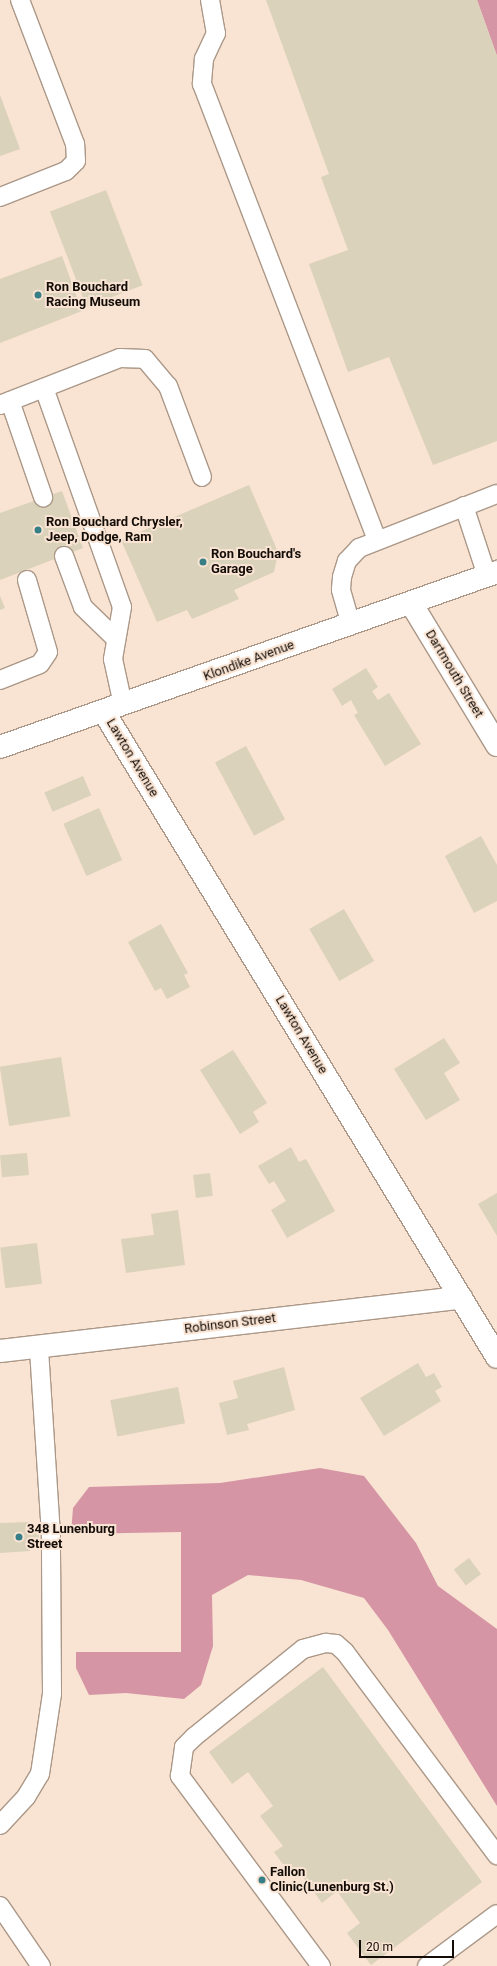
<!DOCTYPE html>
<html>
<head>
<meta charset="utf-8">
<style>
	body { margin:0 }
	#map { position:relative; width:497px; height:1966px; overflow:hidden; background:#f9e3d2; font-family:Roboto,sans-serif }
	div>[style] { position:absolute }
	.forest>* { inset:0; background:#d595a4 }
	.building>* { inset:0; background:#dad2ba; transform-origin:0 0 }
	.roads { filter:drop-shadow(1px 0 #ab9888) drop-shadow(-1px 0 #ab9888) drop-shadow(0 1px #ab9888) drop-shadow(0 -1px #ab9888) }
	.service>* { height:18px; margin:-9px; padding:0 9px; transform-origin:9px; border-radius:9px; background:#fff }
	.minor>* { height:22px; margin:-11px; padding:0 11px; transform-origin:11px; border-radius:11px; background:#fff }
	.tertiary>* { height:22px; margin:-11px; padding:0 11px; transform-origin:11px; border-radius:11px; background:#fff }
	.dots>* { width:11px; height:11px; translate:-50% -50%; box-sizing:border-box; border:2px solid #f9e3d2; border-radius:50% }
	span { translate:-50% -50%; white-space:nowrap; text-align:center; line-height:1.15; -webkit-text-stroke:4px #f9e3d2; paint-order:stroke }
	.poi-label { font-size:13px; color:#120b06; font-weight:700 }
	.left { translate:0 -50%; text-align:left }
	.street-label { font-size:13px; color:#120b06 }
	.scale { position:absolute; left:359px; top:1940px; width:95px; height:18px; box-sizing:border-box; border:2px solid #120b06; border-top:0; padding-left:5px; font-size:12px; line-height:14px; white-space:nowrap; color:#120b06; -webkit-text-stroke:3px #f9e3d2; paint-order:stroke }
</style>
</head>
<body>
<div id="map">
	<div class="forest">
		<i style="clip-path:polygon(477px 0,497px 0,497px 56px)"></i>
		<i style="clip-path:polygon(320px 1468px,364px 1476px,416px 1543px,438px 1586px,497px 1629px,497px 1806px,388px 1630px,364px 1598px,301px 1580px,248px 1575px,212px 1595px,213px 1646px,201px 1685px,184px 1699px,126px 1693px,89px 1695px,76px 1668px,76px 1652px,181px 1652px,181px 1532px,71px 1534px,73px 1508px,89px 1487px,220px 1483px)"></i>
	</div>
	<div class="building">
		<i style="clip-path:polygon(266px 0,477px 0,497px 56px,497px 441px,433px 465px,389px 357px,348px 372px,309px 264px,348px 250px,321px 177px,329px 174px)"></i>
		<i style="clip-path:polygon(0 95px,20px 149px,0 156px)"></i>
		<i style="left:106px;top:190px;width:102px;height:60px;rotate:69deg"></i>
		<i style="clip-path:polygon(62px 256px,82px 311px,0 343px,0 279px)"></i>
		<i style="clip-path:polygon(249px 485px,278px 552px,274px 572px,234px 590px,239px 599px,192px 619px,187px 610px,157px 622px,121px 540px)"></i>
		<i style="clip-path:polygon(62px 491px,83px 548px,0 580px,0 513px)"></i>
		<i style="clip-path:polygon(0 596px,5px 608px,0 610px)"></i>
		<i style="clip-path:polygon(366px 668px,378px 687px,372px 691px,378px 700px,389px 693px,421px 744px,385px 766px,354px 715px,358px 713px,351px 700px,342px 706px,332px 689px)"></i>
		<i style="left:246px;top:746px;width:83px;height:35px;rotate:62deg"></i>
		<i style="left:83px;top:776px;width:21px;height:42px;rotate:67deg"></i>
		<i style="left:99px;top:808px;width:57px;height:39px;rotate:66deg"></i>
		<i style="clip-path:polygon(481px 836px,497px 865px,497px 901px,474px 913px,445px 856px)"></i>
		<i style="left:344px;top:909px;width:60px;height:40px;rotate:60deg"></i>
		<i style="clip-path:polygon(161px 924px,188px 973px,184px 975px,190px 987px,167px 999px,161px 988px,155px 991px,128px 942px)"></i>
		<i style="clip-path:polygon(444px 1038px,460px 1063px,444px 1073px,460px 1100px,426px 1120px,394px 1069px)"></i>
		<i style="clip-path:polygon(233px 1050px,267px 1103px,253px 1112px,259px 1122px,240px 1134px,200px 1070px)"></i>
		<i style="left:61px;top:1057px;width:60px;height:62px;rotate:81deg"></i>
		<i style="clip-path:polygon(291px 1147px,299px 1162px,306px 1159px,335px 1211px,287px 1238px,271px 1210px,286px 1201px,274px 1181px,269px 1184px,258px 1166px)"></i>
		<i style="left:27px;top:1153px;width:22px;height:27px;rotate:85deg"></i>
		<i style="left:210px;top:1173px;width:23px;height:17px;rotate:83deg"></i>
		<i style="clip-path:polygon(497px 1193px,497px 1236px,478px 1204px)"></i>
		<i style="clip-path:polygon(178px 1210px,185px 1265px,126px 1273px,121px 1239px,154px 1235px,151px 1214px)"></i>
		<i style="left:37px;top:1243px;width:41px;height:37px;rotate:83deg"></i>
		<i style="clip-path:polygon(418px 1363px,426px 1377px,434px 1373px,442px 1387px,435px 1391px,441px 1401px,384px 1436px,360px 1398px)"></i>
		<i style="clip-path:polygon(284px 1367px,295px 1410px,247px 1424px,249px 1430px,227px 1435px,219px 1403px,238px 1398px,233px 1381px)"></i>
		<i style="left:178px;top:1387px;width:37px;height:69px;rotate:79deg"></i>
		<i style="clip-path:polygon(30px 1522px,30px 1529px,39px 1528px,39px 1545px,30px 1545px,30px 1551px,0 1553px,0 1523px)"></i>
		<i style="left:469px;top:1558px;width:20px;height:19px;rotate:53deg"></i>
		<i style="clip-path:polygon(323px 1667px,482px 1882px,371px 1965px,347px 1933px,360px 1923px,337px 1891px,322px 1903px,297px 1869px,290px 1874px,274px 1852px,283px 1846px,260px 1816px,273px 1806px,248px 1772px,232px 1784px,209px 1752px)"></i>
	</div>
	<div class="roads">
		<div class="service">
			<i style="left:210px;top:0;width:34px;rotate:80deg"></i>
			<i style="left:216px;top:33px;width:29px;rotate:115deg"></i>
			<i style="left:204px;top:59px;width:25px;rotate:95deg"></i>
			<i style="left:202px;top:84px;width:487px;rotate:69deg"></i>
			<i style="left:0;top:197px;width:71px;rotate:-21.5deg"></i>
			<i style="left:66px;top:171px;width:14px;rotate:-45deg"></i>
			<i style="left:76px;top:161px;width:17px;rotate:-93deg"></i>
			<i style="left:75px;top:144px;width:154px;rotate:-110.9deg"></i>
			<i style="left:44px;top:388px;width:232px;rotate:70.4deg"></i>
			<i style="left:122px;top:607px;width:53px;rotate:99.8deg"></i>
			<i style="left:113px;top:659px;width:47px;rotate:77.7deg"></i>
			<i style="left:10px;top:401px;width:102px;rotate:71deg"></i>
			<i style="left:0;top:405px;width:129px;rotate:-21.4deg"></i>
			<i style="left:120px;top:358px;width:25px;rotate:2deg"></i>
			<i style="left:145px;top:359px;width:35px;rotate:50deg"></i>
			<i style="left:168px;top:386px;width:97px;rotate:69.5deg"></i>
			<i style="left:464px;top:506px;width:74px;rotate:71.8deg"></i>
			<i style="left:64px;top:556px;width:54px;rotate:69.6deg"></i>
			<i style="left:83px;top:607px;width:46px;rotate:44.1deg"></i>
			<i style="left:351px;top:625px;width:37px;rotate:-106deg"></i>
			<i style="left:341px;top:589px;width:12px;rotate:-85deg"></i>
			<i style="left:342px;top:577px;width:17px;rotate:-73deg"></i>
			<i style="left:347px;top:561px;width:18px;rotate:-47deg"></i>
			<i style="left:359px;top:548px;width:148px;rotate:-21.4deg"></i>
			<i style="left:0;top:680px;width:43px;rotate:-21.8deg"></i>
			<i style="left:40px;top:664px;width:14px;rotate:-56deg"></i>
			<i style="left:48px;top:652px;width:75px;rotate:-106.3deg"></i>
			<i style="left:0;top:1825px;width:38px;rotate:-47deg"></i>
			<i style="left:26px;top:1797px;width:27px;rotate:-59deg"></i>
			<i style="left:40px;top:1774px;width:81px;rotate:-81.5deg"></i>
			<i style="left:52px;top:1694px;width:159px;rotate:-90.4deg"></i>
			<i style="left:51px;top:1535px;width:188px;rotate:-93.7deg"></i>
			<i style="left:0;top:1906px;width:73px;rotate:55.7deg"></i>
			<i style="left:321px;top:1966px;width:237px;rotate:-126.6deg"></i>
			<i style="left:180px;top:1776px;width:29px;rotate:-82deg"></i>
			<i style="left:184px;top:1747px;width:14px;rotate:-45deg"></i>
			<i style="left:194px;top:1737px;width:140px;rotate:-38.9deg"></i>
			<i style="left:303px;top:1649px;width:24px;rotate:-15deg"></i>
			<i style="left:326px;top:1643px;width:10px;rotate:6deg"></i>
			<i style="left:336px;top:1644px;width:12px;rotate:42deg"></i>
			<i style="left:345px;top:1652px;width:254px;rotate:53.2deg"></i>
			<i style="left:427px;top:1966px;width:87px;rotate:-36.6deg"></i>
		</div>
		<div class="minor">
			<i style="left:411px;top:603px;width:166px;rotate:58.8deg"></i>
			<i style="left:104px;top:712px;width:755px;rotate:58.65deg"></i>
			<i style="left:0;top:1351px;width:464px;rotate:-6.6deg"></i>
		</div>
		<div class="tertiary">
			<i style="left:0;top:747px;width:527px;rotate:-19.4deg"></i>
		</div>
	</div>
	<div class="dots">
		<i style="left:38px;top:295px;background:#377f87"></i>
		<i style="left:38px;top:530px;background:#377f87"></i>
		<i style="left:203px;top:562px;background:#377f87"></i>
		<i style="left:19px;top:1537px;background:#377f87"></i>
		<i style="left:262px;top:1880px;background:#377f87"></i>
	</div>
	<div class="poi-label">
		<span class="left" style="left:46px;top:295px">Ron Bouchard<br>Racing Museum</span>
		<span class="left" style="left:46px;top:530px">Ron Bouchard Chrysler,<br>Jeep, Dodge, Ram</span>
		<span class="left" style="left:211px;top:562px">Ron Bouchard's<br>Garage</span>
		<span class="left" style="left:27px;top:1537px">348 Lunenburg<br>Street</span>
		<span class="left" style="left:270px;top:1880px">Fallon<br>Clinic(Lunenburg St.)</span>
	</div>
	<div class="street-label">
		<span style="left:249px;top:661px;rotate:-20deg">Klondike Avenue</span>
		<span style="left:454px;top:674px;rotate:59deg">Dartmouth Street</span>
		<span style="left:132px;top:758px;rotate:59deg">Lawton Avenue</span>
		<span style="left:301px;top:1035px;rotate:59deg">Lawton Avenue</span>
		<span style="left:230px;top:1324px;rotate:-7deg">Robinson Street</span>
	</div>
	<div class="scale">20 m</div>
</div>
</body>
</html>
